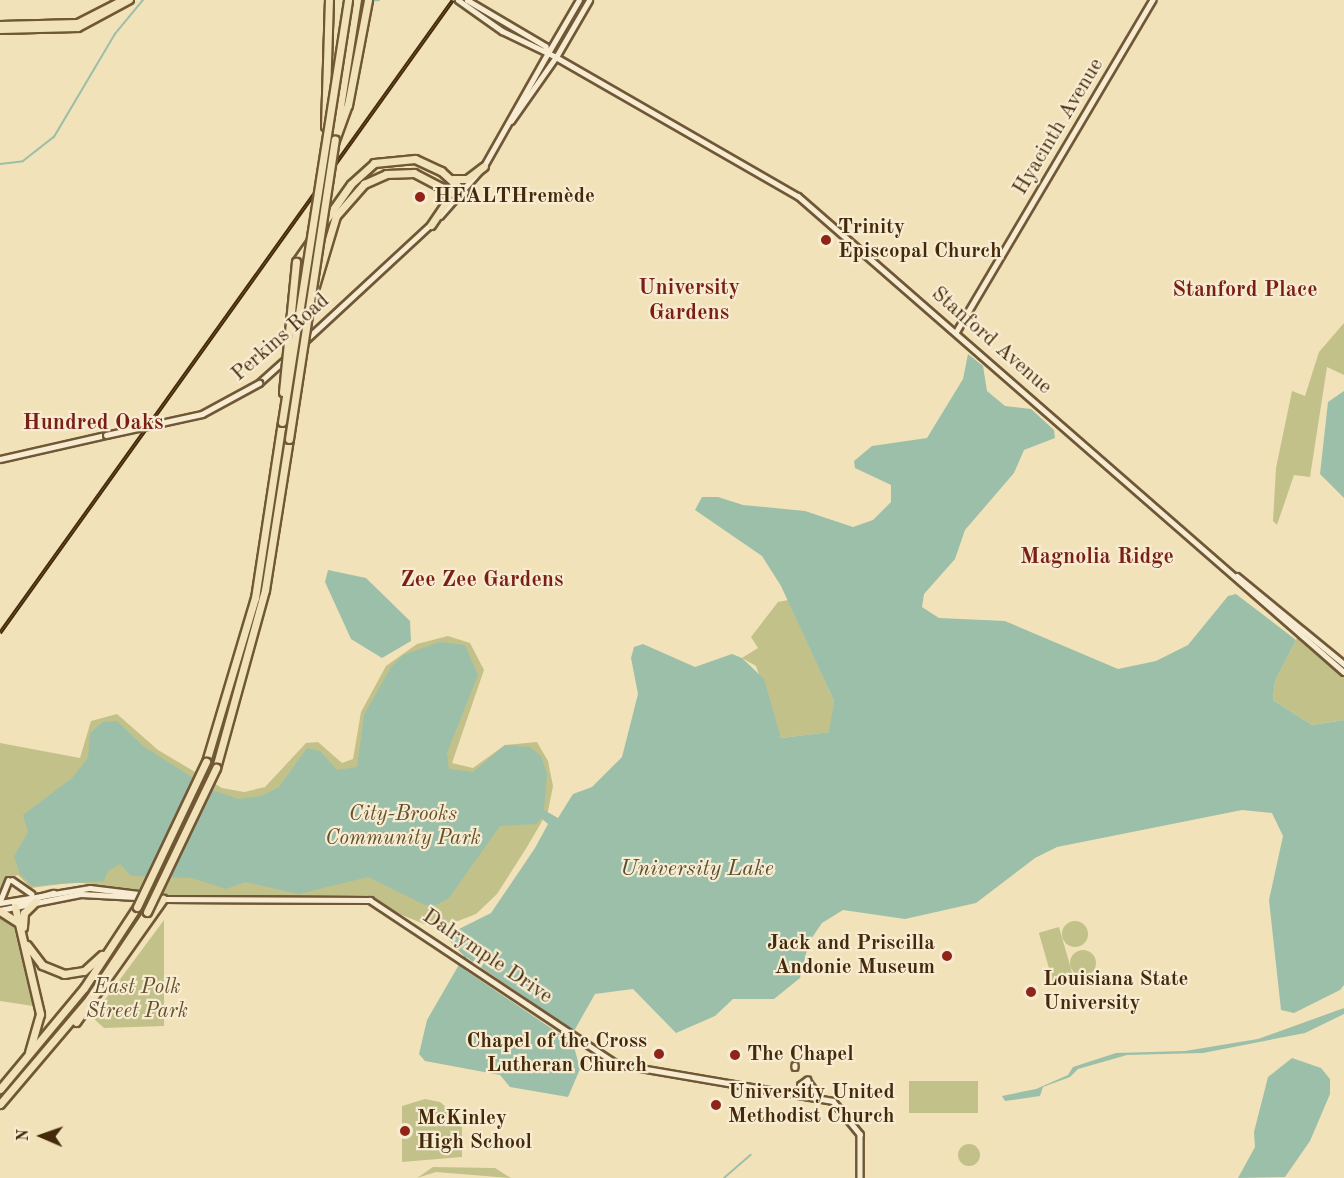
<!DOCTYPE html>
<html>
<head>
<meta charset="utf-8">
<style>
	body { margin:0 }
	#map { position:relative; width:1344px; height:1178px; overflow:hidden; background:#f2e2b9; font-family:"Old Standard TT",serif }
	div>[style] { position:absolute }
	.green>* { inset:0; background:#c2c18a; transform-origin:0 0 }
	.round { border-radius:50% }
	.water>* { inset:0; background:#9cbfa9 }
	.stream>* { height:1.5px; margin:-0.75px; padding:0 0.75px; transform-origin:0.75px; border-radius:0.75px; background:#9cbfa9 }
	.roads { filter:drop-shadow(2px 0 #705836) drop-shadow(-2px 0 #705836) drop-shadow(0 2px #705836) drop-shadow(0 -2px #705836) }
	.tertiary>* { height:4.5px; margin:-2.25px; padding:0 2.25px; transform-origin:2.25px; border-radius:2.25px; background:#f7ecd2 }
	.secondary>* { height:5px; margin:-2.5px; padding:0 2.5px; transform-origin:2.5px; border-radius:2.5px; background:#f7ecd2 }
	.primary>* { height:6px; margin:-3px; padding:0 3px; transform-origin:3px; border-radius:3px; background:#f2e2b9 }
	.motorway>* { height:7px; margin:-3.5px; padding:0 3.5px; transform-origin:3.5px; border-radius:3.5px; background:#f2e2b9 }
	.rail>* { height:4px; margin-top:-2px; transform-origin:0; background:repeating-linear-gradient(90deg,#f7ecd2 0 4.5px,#442a0a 0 9px); box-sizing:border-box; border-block:2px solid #442a0a }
	.bridges { filter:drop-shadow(2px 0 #705836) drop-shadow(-2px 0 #705836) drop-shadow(0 2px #705836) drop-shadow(0 -2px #705836) }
	.tertiary-bridge>* { height:4.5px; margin:-2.25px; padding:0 2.25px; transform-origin:2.25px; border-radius:2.25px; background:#f7ecd2 }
	.motorway-bridge>* { height:7px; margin:-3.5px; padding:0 3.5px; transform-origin:3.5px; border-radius:3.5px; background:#f2e2b9 }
	.dots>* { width:16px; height:16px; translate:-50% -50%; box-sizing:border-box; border:3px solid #f7ecd2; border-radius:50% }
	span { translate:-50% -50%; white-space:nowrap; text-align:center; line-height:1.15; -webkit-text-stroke:4.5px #f7ecd2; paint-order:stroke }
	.street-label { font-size:21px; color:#442a0a }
	.poi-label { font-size:21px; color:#442a0a; font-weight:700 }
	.left { translate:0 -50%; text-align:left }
	.right { translate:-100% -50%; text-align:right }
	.park-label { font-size:21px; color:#64502a; font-style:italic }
	.neighbourhood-label { font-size:22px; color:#7a1f14; font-weight:700 }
	.water-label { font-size:22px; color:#5a4f32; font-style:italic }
	.north { position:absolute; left:12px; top:1106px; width:60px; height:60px; -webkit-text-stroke:4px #f7ecd2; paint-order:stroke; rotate:272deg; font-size:16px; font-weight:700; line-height:24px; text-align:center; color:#442a0a }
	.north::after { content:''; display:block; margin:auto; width:21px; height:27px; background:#442a0a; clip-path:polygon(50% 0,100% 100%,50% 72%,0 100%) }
</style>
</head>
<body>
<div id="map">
	<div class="green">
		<i style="clip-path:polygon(1344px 323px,1344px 375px,1327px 367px,1310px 477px,1294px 475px,1277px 525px,1273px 521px,1276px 468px,1292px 391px,1305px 396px,1319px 352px)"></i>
		<i style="clip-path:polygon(788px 600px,834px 701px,830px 732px,781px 738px,756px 666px,742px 658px,758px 648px,751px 637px,778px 602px)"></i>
		<i style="clip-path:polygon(448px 636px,470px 643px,484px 670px,452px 763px,473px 768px,505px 745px,537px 742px,548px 761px,553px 786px,548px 811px,527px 847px,497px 894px,476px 914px,453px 923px,424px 924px,358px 897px,185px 899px,76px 882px,31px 888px,18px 875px,6px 879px,4px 887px,33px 1006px,0 1001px,0 743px,80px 758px,91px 721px,117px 714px,158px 750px,222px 788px,244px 792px,265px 787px,306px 743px,318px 742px,342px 763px,353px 759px,361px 712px,386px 666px,417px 644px)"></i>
		<i style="clip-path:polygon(1298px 636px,1344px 674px,1344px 720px,1312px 725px,1273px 700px,1275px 681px)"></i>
		<i style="clip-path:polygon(164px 920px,164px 1026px,104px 1028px,92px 1017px)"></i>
		<i class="round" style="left:1062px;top:921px;width:26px;height:26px"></i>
		<i style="left:1059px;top:927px;width:53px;height:21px;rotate:74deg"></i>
		<i class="round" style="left:1070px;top:950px;width:26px;height:26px"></i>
		<i style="left:909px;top:1081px;width:69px;height:32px"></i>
		<i style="clip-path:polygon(425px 1099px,440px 1102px,462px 1121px,462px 1157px,402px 1162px,402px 1106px)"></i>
		<i class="round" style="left:958px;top:1144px;width:22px;height:22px"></i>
		<i style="clip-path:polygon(433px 1167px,495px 1168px,511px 1178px,436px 1172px,417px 1178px)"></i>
	</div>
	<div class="water">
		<i style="clip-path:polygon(968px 354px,983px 366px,987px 391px,1005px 406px,1031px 409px,1054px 430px,1055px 438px,1024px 450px,1014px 473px,965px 530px,955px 559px,924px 594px,922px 607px,939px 618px,1005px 621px,1118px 669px,1156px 661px,1188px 645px,1228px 596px,1236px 594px,1296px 640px,1275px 681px,1273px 700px,1312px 725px,1344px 720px,1344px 985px,1340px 990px,1294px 1013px,1281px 1010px,1269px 900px,1283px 836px,1272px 813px,1242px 810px,1057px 847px,1035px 858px,976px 903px,905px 919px,843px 910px,822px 923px,809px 942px,800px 978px,774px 999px,733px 999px,715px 1016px,676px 1033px,633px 989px,595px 994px,574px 1031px,466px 957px,465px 970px,573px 1043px,580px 1069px,568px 1097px,510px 1087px,500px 1075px,425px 1061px,419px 1054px,427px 1020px,464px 956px,445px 936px,491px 913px,535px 848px,548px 824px,541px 818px,537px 824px,500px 826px,449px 898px,436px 905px,425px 905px,368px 877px,299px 894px,245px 882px,226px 889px,192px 878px,131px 876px,120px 864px,108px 871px,104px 881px,32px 886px,20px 874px,14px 856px,28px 832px,23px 815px,72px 778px,88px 758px,90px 733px,103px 722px,117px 721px,143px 746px,212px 790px,239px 799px,262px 796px,279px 787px,307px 748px,320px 751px,337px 770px,357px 767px,364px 715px,391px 667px,403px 655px,440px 642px,465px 645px,478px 675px,447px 753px,449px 769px,473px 772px,505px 745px,530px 747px,541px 756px,547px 774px,544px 810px,558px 818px,573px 794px,592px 787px,622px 757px,638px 694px,631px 658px,634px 647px,643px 644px,695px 667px,732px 654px,742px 658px,764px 679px,781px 738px,829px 732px,834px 701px,781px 586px,762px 556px,695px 510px,702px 497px,718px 497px,743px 505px,805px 511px,853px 527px,873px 520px,891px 502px,891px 485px,855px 468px,854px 461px,872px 446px,927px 438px,963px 379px)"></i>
		<i style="clip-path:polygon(1344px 391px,1344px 498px,1320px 474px,1328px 402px)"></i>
		<i style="clip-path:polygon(328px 570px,366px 578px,410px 621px,411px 641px,382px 658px,351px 639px,325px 582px)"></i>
		<i style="clip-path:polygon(1344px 1008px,1344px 1014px,1305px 1033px,1203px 1053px,1127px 1055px,1078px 1069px,1070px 1077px,1043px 1087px,1040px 1096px,1005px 1101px,1002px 1096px,1036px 1089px,1068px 1075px,1073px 1067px,1116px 1053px,1185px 1051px,1258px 1039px)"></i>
		<i style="clip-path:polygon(1292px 1058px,1321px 1068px,1330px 1079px,1330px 1094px,1310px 1141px,1285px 1177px,1238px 1178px,1255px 1147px,1254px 1132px,1268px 1077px)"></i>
	</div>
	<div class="stream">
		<i style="left:369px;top:1px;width:10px;rotate:-6deg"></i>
		<i style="left:0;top:164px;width:23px;rotate:-7deg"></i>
		<i style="left:23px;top:161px;width:39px;rotate:-38deg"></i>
		<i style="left:54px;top:137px;width:120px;rotate:-59.4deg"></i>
		<i style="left:115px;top:34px;width:44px;rotate:-50.5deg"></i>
		<i style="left:724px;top:1178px;width:35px;rotate:-41deg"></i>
	</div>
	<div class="roads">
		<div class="tertiary">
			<i style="left:511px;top:121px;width:78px;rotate:-54.9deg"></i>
			<i style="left:556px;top:57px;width:279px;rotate:29.9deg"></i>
			<i style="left:798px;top:196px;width:724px;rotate:41.08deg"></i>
			<i style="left:440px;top:216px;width:67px;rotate:-48.7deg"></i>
			<i style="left:484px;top:166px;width:130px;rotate:-60.5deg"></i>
			<i style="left:956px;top:332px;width:386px;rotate:-59.4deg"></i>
			<i style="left:294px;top:351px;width:187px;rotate:-42.8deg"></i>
			<i style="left:259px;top:383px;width:36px;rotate:-42deg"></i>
			<i style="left:0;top:459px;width:109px;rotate:-12.8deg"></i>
			<i style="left:1237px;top:576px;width:139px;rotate:39.4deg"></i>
			<i style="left:12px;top:880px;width:24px;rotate:35deg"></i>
			<i style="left:163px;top:899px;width:207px;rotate:0.3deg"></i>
			<i style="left:370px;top:900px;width:296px;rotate:33.6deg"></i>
			<i style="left:617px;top:1064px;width:219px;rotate:9.7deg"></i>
			<i style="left:833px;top:1101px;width:43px;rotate:50.7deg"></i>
			<i style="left:860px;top:1134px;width:44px;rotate:90deg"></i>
			<i style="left:0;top:901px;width:22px;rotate:-68deg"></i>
			<i style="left:0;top:903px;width:91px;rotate:-9.5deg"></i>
			<i style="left:90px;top:888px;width:65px;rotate:7deg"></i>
			<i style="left:14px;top:904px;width:41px;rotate:-15.8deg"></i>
			<i style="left:0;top:910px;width:83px;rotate:-11.2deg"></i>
			<i style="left:81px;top:894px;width:73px;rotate:3.1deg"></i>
			<i style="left:795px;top:1065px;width:2px;rotate:90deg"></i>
			<i style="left:802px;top:1092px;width:7px;rotate:-106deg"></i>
			<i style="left:800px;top:1085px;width:9px;rotate:-36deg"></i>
			<i style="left:807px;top:1080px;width:17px;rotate:54deg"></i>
		</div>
		<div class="secondary">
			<i style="left:458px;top:0;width:54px;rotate:35.2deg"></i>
			<i style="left:502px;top:31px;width:60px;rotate:25.7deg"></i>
			<i style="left:556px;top:57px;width:66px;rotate:-59.9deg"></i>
			<i style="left:467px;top:0;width:91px;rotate:30.5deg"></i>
			<i style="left:545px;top:46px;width:8px;rotate:67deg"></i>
			<i style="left:548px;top:53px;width:61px;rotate:-59.7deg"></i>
		</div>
		<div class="primary">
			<i style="left:0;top:25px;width:78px;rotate:-1.5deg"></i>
			<i style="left:78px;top:23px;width:51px;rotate:-27.1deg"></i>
			<i style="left:0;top:30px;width:78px;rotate:-1.5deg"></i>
			<i style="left:78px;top:28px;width:59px;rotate:-28.3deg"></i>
		</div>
		<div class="motorway">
			<i style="left:325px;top:126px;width:126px;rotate:-88.2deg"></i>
			<i style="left:336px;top:132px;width:134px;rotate:-81deg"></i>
			<i style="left:335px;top:140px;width:37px;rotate:-70deg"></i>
			<i style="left:348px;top:105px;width:107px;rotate:-79.2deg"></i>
			<i style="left:453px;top:179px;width:14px"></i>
			<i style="left:467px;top:179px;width:21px;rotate:-37deg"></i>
			<i style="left:431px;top:225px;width:30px;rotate:-56deg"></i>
			<i style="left:448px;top:200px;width:12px;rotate:-99deg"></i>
			<i style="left:296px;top:262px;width:95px;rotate:-54.8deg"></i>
			<i style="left:351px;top:184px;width:31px;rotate:-42deg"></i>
			<i style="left:374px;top:163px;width:41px;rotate:-5.6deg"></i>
			<i style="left:415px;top:159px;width:29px;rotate:25deg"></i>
			<i style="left:441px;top:171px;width:31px;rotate:42deg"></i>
			<i style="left:315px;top:286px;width:73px;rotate:-73.3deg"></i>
			<i style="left:336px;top:216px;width:43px;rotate:-48.8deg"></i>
			<i style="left:364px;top:184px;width:24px;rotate:-24deg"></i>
			<i style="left:386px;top:174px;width:28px;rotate:-2deg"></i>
			<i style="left:414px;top:173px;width:52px;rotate:27.6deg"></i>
			<i style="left:206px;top:762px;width:171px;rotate:-73.4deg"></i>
			<i style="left:255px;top:598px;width:178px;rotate:-81.3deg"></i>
			<i style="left:216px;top:768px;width:185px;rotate:-74.6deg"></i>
			<i style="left:265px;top:590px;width:153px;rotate:-81deg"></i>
			<i style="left:15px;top:907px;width:110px;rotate:76.8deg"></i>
			<i style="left:40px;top:1014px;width:40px;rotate:106deg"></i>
			<i style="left:0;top:911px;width:20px;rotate:33deg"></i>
			<i style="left:23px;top:927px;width:14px;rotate:-86deg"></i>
			<i style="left:24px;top:913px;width:16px;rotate:-45deg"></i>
			<i style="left:27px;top:945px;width:25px;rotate:53deg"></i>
			<i style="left:42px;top:965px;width:24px;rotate:22deg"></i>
			<i style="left:64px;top:974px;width:20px;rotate:-9deg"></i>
			<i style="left:84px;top:971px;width:24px;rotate:-42deg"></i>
			<i style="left:76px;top:1022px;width:151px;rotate:-54.7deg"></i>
			<i style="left:0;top:1089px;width:131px;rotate:-50.3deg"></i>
			<i style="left:84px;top:988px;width:97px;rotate:-56.8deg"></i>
			<i style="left:0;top:1104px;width:138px;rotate:-49.7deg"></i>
			<i style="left:89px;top:999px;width:105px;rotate:-56.3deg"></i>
		</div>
	</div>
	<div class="rail">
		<i style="left:0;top:633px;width:778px;rotate:-54.41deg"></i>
	</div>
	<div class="bridges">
		<div class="tertiary-bridge">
			<i style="left:106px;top:435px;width:98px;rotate:-12.3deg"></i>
			<i style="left:202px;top:414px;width:65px;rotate:-28.5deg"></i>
		</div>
		<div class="motorway-bridge">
			<i style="left:283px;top:392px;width:131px;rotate:-84.3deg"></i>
			<i style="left:282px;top:422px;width:427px;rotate:-81.1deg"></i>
			<i style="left:289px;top:439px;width:303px;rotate:-81.3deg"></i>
			<i style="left:137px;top:907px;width:161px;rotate:-64.6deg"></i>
			<i style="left:147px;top:912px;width:160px;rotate:-64.4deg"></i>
		</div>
	</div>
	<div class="dots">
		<i style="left:420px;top:197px;background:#8f2418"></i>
		<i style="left:826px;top:240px;background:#8f2418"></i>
		<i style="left:947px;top:956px;background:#8f2418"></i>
		<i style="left:1031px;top:992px;background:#8f2418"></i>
		<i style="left:659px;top:1054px;background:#8f2418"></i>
		<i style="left:735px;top:1055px;background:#8f2418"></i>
		<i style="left:716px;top:1105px;background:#8f2418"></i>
		<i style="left:405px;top:1131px;background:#8f2418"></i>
	</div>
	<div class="street-label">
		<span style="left:1059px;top:127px;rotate:-59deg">Hyacinth Avenue</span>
		<span style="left:281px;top:338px;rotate:-41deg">Perkins Road</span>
		<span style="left:991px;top:341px;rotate:41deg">Stanford Avenue</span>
		<span style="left:487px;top:957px;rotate:34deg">Dalrymple Drive</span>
	</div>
	<div class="poi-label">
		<span class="left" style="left:434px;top:197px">HEALTHremède</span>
		<span class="left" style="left:838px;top:240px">Trinity<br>Episcopal Church</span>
		<span class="right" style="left:935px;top:956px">Jack and Priscilla<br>Andonie Museum</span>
		<span class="left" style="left:1043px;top:992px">Louisiana State<br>University</span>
		<span class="right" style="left:647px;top:1054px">Chapel of the Cross<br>Lutheran Church</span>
		<span class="left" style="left:747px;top:1055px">The Chapel</span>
		<span class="left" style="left:728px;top:1105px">University United<br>Methodist Church</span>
		<span class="left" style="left:417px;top:1131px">McKinley<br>High School</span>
	</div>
	<div class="park-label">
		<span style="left:403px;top:827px">City-Brooks<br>Community Park</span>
		<span style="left:137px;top:1000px">East Polk<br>Street Park</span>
	</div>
	<div class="neighbourhood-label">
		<span style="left:689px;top:301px">University<br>Gardens</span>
		<span style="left:1245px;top:291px">Stanford Place</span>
		<span style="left:93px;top:424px">Hundred Oaks</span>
		<span style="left:1097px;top:558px">Magnolia Ridge</span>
		<span style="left:482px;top:581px">Zee Zee Gardens</span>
	</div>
	<div class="water-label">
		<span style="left:697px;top:870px">University Lake</span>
	</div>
	<div class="north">N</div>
</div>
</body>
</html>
